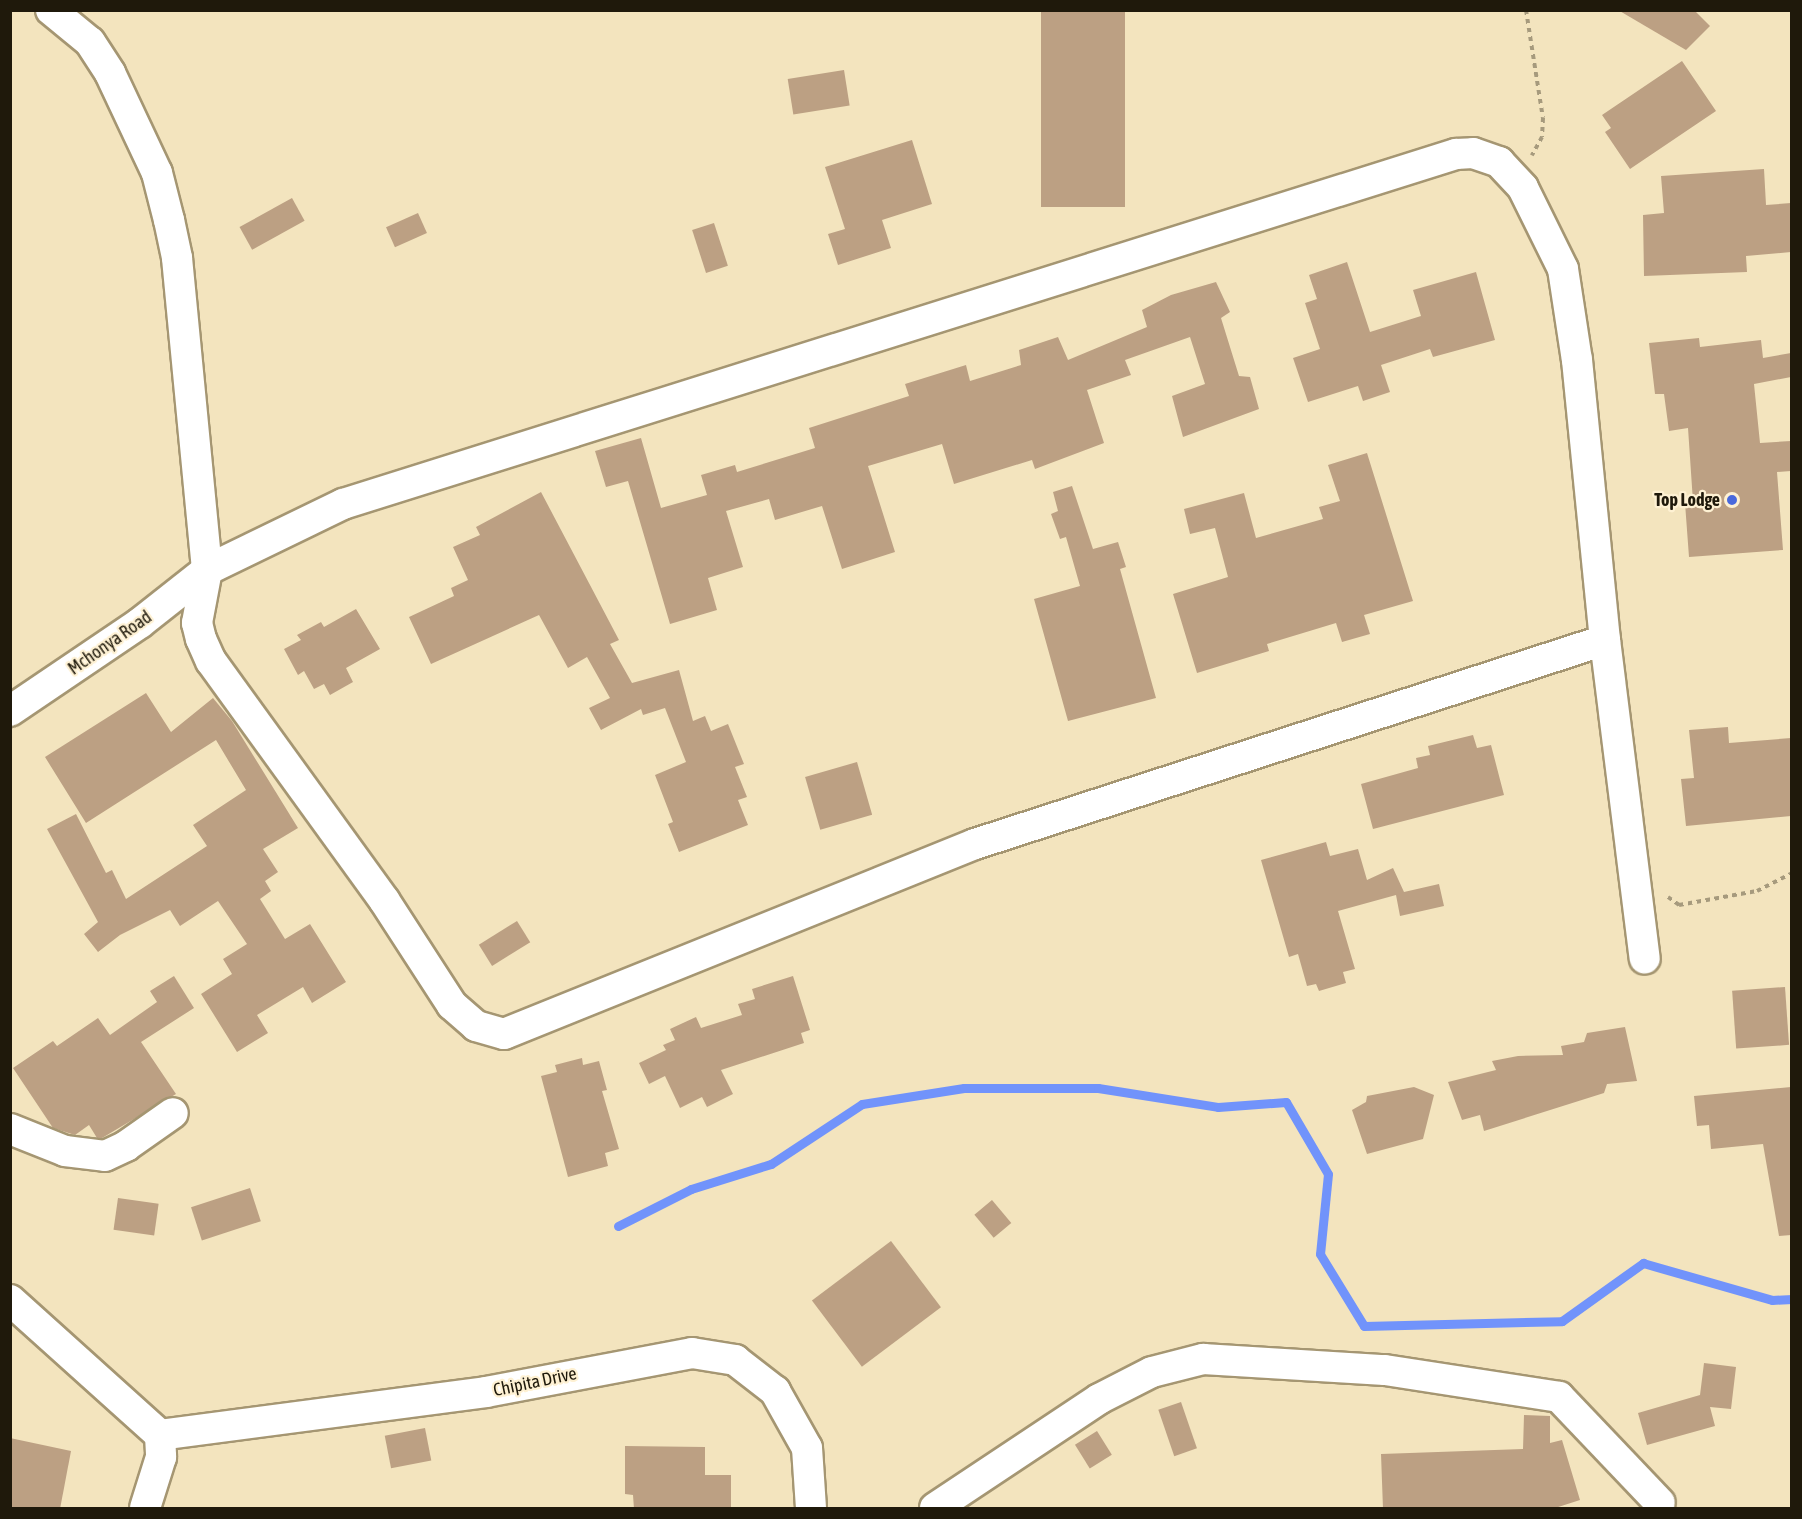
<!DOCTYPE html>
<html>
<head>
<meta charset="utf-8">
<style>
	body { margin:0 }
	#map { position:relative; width:1802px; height:1519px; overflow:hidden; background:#f3e4be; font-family:"Asap Condensed",sans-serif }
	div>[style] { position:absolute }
	.stream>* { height:9px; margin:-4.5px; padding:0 4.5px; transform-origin:4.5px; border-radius:4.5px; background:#7193fb }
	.building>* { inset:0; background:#bca083; transform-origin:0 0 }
	.path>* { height:4px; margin-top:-2px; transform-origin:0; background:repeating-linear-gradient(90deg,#a69a7d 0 4.5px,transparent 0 9px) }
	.roads { filter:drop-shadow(2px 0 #a59672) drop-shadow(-2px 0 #a59672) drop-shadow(0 2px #a59672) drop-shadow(0 -2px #a59672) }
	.street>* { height:30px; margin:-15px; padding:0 15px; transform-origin:15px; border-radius:15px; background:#fff }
	.dots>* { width:16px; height:16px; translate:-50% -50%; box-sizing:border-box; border:3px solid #fef1d3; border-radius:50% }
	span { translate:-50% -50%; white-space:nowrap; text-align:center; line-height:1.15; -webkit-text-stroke:4.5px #fef1d3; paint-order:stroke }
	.poi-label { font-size:18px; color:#1f190b; font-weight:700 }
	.right { translate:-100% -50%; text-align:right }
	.street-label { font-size:18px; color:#1f190b }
	.frame { position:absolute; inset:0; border:12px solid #1f190b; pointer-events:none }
</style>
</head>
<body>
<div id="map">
	<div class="stream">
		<i style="left:618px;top:1226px;width:82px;rotate:-26.9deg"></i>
		<i style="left:691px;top:1189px;width:84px;rotate:-17.4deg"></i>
		<i style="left:771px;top:1164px;width:109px;rotate:-33.4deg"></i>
		<i style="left:862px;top:1104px;width:103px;rotate:-8.9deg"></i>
		<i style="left:964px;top:1088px;width:134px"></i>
		<i style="left:1098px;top:1088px;width:121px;rotate:9deg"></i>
		<i style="left:1218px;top:1107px;width:68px;rotate:-4.2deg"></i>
		<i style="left:1286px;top:1102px;width:83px;rotate:59.7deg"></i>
		<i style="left:1328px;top:1174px;width:80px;rotate:95.7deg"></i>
		<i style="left:1320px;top:1254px;width:84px;rotate:58.6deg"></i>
		<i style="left:1364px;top:1326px;width:198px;rotate:-1.4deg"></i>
		<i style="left:1562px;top:1321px;width:100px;rotate:-35.6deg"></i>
		<i style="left:1643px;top:1263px;width:134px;rotate:16deg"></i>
		<i style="left:1772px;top:1300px;width:20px;rotate:-3deg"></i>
	</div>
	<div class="building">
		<i style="left:1041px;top:10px;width:84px;height:197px"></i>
		<i style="clip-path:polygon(1618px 10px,1694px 10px,1710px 26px,1686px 50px)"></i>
		<i style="clip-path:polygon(1682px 61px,1716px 111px,1630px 169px,1605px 132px,1611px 128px,1602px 115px)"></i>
		<i style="left:844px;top:70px;width:36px;height:57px;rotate:81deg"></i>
		<i style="clip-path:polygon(912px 140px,932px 204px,882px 220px,891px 248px,838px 265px,828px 234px,845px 229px,825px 167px)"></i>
		<i style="clip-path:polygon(1764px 169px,1766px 205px,1791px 203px,1791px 252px,1746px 256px,1747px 272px,1644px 276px,1643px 215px,1664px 213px,1661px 176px)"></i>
		<i style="left:292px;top:198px;width:26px;height:60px;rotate:61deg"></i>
		<i style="left:418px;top:213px;width:22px;height:35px;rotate:66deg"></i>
		<i style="left:714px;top:223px;width:45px;height:23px;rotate:72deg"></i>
		<i style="clip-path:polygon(1347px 262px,1370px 332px,1421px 316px,1413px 290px,1476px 272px,1495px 340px,1433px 357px,1430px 349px,1381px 365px,1390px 392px,1363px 401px,1358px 386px,1308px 402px,1293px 358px,1320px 349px,1305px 303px,1317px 299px,1309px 275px)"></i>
		<i style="clip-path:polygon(1216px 282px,1230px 312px,1221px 318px,1239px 376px,1250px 377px,1259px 409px,1183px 437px,1172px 396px,1205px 384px,1190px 337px,1125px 360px,1131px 375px,1087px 390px,1104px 443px,1035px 469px,1032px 460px,954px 484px,942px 444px,868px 466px,895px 552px,842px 569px,822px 506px,775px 520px,769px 499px,726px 511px,743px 567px,708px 578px,717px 610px,670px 624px,628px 481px,606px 487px,595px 451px,641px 438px,661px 508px,707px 495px,701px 475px,735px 465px,737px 472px,815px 448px,809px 428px,909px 396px,905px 384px,966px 365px,970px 381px,1021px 365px,1019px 350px,1058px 337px,1068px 360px,1147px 327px,1142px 310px,1171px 295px)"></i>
		<i style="clip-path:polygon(1699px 338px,1700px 347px,1761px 340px,1763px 358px,1791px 353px,1791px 377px,1754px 384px,1760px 443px,1791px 441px,1791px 471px,1777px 472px,1783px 550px,1689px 557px,1685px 503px,1693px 502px,1688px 428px,1669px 431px,1664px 394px,1655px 394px,1649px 343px)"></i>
		<i style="clip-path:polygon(1367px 453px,1413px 601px,1364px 615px,1370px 634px,1342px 642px,1336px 623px,1267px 644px,1269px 651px,1197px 673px,1173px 594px,1228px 577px,1215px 528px,1190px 534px,1184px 509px,1244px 493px,1256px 538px,1323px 519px,1319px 507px,1340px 501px,1328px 465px)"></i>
		<i style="clip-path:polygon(1072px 486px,1093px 549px,1118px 542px,1126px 567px,1120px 569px,1156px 698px,1068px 721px,1034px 599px,1080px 586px,1066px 537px,1060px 539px,1051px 514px,1058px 511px,1053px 492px)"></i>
		<i style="clip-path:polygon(541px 492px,619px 640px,610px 644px,632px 683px,679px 670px,693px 721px,705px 716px,711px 731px,728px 724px,744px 764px,735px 767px,747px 797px,738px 800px,748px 825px,679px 852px,668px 824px,673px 822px,655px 775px,686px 762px,665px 708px,643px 715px,641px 709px,601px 730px,589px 708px,610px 698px,587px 657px,568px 668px,539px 615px,431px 664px,409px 617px,454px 596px,451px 588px,468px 580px,453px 547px,480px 535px,476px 527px)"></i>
		<i style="clip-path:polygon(356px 609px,380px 649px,346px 668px,353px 682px,330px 695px,324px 684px,314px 689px,304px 671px,298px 675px,284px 649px,301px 640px,297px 635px,321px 622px,324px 627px)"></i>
		<i style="clip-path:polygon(146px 693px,171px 732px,213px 698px,232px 721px,298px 828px,263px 849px,278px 872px,265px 881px,271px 891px,260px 899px,285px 939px,310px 924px,346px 982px,312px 1003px,303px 987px,257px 1015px,268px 1033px,237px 1052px,201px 994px,232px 974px,223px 959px,247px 944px,218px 901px,180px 926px,170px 910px,120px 935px,98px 952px,84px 934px,98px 922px,47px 829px,76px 814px,106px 873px,112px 870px,126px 899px,207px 846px,193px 825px,246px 790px,216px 740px,86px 823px,45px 757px)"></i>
		<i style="clip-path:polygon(1728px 727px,1729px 743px,1791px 738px,1791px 816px,1686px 826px,1681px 779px,1694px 778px,1689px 730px)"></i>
		<i style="clip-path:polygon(1473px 735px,1477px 748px,1491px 745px,1504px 795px,1373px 829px,1361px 784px,1418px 768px,1416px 758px,1430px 755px,1428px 746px)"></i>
		<i style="left:857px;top:762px;width:55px;height:54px;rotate:74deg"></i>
		<i style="clip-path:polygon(1326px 842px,1330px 856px,1358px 849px,1367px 880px,1393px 868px,1404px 892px,1439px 884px,1444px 906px,1400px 916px,1396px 895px,1338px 911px,1355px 969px,1343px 972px,1346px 983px,1319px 991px,1316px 984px,1307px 986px,1298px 954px,1289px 957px,1261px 860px)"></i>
		<i style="left:517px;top:921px;width:25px;height:45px;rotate:58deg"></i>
		<i style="clip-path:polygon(174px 976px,194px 1008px,141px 1042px,176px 1094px,102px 1138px,97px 1138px,89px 1125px,75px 1135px,53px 1128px,13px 1068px,53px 1041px,57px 1046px,98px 1018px,110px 1035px,157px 1002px,150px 991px)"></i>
		<i style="clip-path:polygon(793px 976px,810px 1030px,801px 1033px,804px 1043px,721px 1070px,733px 1094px,707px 1107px,702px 1097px,680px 1108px,665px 1076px,649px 1084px,639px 1063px,666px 1050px,663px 1045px,675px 1040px,670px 1029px,696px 1017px,701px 1028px,742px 1015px,738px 1004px,755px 999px,752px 989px)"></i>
		<i style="left:1785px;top:987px;width:58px;height:53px;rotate:86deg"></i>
		<i style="clip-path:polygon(1625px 1027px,1637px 1081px,1607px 1084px,1604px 1093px,1484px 1131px,1480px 1115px,1462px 1120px,1448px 1082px,1496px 1070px,1492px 1061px,1518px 1056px,1563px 1055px,1561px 1046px,1584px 1042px,1587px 1033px)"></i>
		<i style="clip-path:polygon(582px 1058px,583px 1065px,599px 1061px,607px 1090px,602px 1091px,619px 1149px,605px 1153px,608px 1166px,568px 1177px,541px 1076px,557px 1072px,555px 1065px)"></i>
		<i style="clip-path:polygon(1414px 1087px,1434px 1095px,1423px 1139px,1367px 1154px,1352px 1110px,1366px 1102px,1367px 1096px)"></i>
		<i style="clip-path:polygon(1791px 1087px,1791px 1235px,1779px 1236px,1763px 1144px,1711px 1149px,1709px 1125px,1697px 1126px,1694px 1096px)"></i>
		<i style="left:250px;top:1188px;width:35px;height:62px;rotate:72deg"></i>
		<i style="left:118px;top:1198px;width:41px;height:32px;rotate:8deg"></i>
		<i style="left:992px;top:1200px;width:30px;height:23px;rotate:50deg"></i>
		<i style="left:891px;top:1241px;width:83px;height:99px;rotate:53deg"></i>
		<i style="clip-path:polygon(1704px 1363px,1736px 1367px,1731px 1409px,1710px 1407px,1715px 1426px,1647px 1445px,1638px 1413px,1700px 1395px)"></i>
		<i style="left:1181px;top:1402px;width:49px;height:24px;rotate:71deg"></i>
		<i style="clip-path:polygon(1524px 1415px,1550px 1416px,1550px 1443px,1562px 1440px,1580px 1500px,1552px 1509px,1383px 1509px,1381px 1454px,1523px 1449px)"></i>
		<i style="left:425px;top:1428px;width:33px;height:41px;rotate:79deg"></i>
		<i style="left:1097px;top:1431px;width:28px;height:26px;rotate:58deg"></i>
		<i style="clip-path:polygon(10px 1438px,71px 1451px,60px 1509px,10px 1509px)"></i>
		<i style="clip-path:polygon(625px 1446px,705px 1447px,705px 1475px,731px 1475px,731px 1507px,634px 1509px,633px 1495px,625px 1494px)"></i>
	</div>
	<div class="path">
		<i style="left:1526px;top:10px;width:109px;rotate:81.1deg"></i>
		<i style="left:1543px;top:118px;width:19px;rotate:93deg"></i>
		<i style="left:1542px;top:137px;width:21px;rotate:119deg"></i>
		<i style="left:1668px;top:897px;width:14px;rotate:36deg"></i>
		<i style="left:1679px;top:905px;width:79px;rotate:-10.2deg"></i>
		<i style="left:1757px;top:891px;width:39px;rotate:-27deg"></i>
	</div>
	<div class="roads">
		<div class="street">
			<i style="left:51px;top:10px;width:50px;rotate:39.4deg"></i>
			<i style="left:90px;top:42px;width:37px;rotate:57deg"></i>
			<i style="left:110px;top:73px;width:110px;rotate:64.8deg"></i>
			<i style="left:157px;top:173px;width:49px;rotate:75.7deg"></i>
			<i style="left:169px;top:220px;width:39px;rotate:78deg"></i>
			<i style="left:177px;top:258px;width:313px;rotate:84.5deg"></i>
			<i style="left:207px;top:570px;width:54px;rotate:100.7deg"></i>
			<i style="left:197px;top:623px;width:16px;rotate:76deg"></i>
			<i style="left:201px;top:639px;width:24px;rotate:66deg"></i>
			<i style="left:211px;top:661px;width:295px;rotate:54.1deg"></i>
			<i style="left:384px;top:900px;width:125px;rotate:57.1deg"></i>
			<i style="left:452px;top:1005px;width:32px;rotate:41deg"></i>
			<i style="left:476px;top:1026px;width:29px;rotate:16deg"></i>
			<i style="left:504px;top:1034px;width:508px;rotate:-21.97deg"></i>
			<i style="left:975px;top:844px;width:662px;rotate:-17.94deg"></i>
			<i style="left:10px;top:711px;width:157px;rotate:-34.1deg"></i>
			<i style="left:140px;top:623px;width:85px;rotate:-38.3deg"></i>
			<i style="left:207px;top:570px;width:151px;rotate:-25.9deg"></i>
			<i style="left:343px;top:504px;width:1167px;rotate:-17.46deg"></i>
			<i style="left:1456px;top:154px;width:17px;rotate:-3deg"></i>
			<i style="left:1473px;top:153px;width:28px;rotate:19deg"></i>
			<i style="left:1499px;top:162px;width:35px;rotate:47deg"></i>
			<i style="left:1523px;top:188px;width:90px;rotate:63.7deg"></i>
			<i style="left:1563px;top:269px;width:92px;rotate:81.3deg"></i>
			<i style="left:1577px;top:360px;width:281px;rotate:84.3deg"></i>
			<i style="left:1605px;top:640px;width:321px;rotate:82.9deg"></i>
			<i style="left:10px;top:1129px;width:59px;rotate:21.8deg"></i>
			<i style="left:65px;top:1151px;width:40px;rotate:7.1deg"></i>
			<i style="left:105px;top:1156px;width:23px;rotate:-25deg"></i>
			<i style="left:126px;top:1146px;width:57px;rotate:-35.1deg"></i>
			<i style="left:10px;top:1300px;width:202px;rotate:42deg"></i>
			<i style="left:160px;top:1435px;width:22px;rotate:87deg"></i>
			<i style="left:161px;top:1457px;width:53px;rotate:107.4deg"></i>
			<i style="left:160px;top:1435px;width:329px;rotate:-7.5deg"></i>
			<i style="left:486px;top:1392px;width:210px;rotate:-10.7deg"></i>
			<i style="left:692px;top:1353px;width:44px;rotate:9.2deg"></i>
			<i style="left:735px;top:1360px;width:51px;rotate:37.8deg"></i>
			<i style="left:775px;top:1391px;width:65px;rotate:60.7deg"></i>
			<i style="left:807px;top:1448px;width:60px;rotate:86.2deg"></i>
			<i style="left:935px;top:1508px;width:197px;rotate:-33.6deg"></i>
			<i style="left:1099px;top:1399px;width:59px;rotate:-27deg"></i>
			<i style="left:1152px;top:1372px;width:53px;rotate:-14.3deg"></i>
			<i style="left:1203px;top:1359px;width:182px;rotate:3.5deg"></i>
			<i style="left:1385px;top:1370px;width:176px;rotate:8.8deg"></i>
			<i style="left:1559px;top:1397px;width:146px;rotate:46.4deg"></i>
		</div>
	</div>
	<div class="dots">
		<i style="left:1732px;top:500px;background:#4969dc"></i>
	</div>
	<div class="poi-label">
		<span class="right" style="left:1720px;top:500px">Top Lodge</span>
	</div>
	<div class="street-label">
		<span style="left:110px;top:643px;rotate:-35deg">Mchonya Road</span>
		<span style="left:535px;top:1382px;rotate:-12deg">Chipita Drive</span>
	</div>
	<div class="frame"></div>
</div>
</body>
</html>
